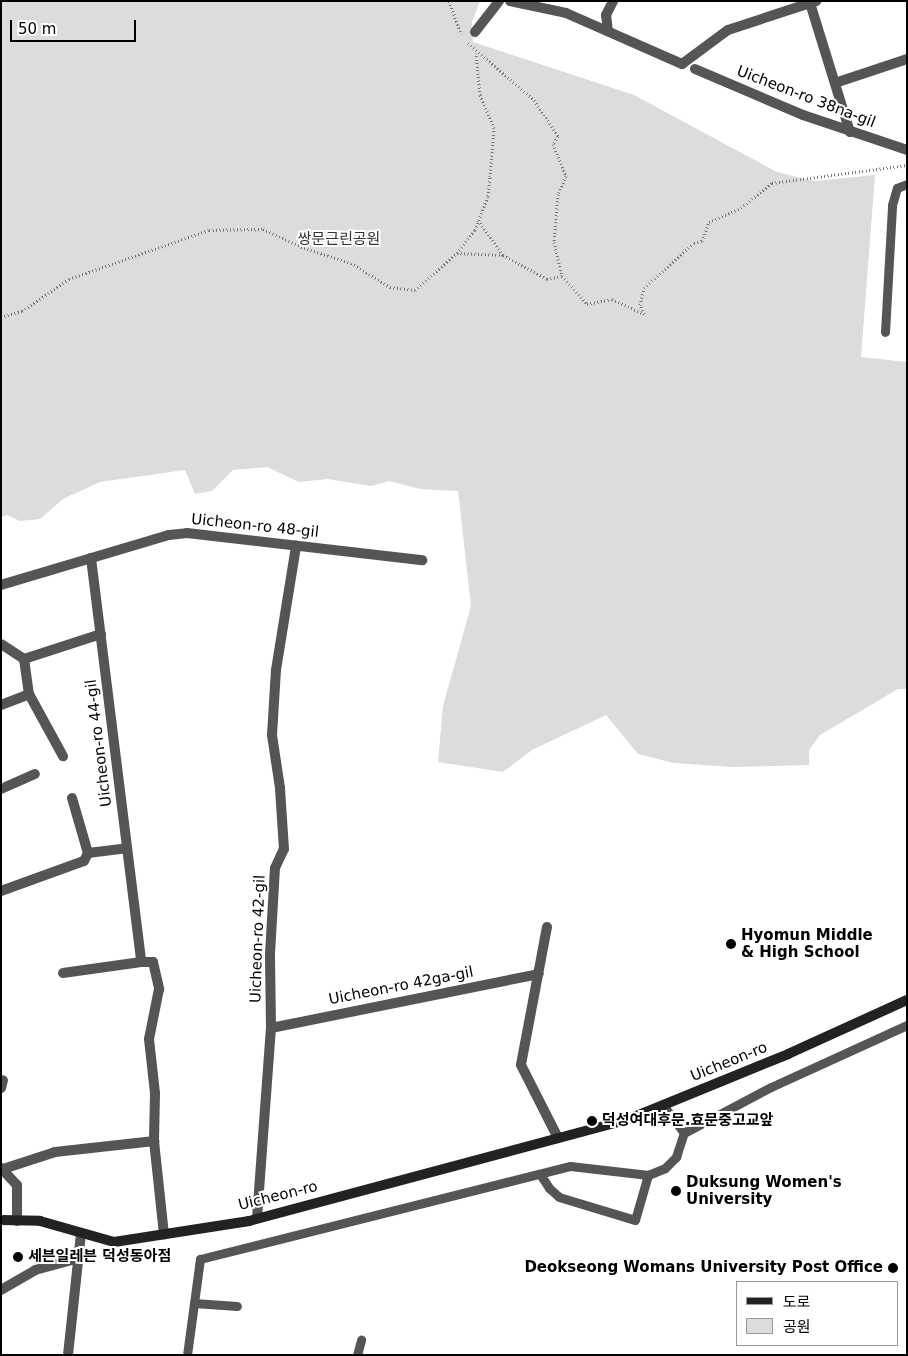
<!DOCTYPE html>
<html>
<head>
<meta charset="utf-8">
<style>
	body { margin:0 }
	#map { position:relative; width:908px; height:1356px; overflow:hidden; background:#fff; font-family:"DejaVu Sans","Noto Sans KR",sans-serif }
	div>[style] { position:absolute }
	.green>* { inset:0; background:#dcdcdc }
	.path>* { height:3px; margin-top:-1.5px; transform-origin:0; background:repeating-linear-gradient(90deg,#777 0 1px,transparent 0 3.5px) }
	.lane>* { height:9px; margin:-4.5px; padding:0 4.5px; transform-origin:4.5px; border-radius:4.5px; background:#555 }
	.street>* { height:10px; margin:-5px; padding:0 5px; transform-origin:5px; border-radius:5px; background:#555 }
	.secondary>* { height:10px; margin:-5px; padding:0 5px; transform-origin:5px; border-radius:5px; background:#222 }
	.dots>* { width:14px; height:14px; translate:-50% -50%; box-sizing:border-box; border:2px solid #fff; border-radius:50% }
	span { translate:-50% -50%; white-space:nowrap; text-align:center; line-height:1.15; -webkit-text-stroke:4px #fff; paint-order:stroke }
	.street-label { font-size:15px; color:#000 }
	.park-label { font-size:15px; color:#333 }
	.poi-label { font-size:15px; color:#000; font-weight:700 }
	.left { translate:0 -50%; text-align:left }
	.right { translate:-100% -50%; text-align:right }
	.frame { position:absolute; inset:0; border:2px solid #000; pointer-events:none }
	.legend { position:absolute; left:736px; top:1281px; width:162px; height:65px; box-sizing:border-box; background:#fff; border:1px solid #999; margin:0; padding:6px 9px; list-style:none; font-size:15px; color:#000 }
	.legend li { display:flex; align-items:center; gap:10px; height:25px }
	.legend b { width:25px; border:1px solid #999 }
	.scale { position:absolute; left:10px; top:20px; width:126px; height:22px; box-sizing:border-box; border:2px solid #000; border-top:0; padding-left:6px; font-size:15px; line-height:18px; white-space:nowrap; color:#000; -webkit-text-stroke:4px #fff; paint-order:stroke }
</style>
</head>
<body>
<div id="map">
	<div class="green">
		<i style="clip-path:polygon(1px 1px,480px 1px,472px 22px,473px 42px,634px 95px,777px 172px,814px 181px,875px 175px,861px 357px,907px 362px,907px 689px,898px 689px,820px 735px,809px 750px,809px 765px,733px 767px,674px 763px,638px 754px,606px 715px,532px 750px,503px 772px,438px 762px,443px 706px,471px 606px,458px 491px,420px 489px,389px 481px,371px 486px,327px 479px,299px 482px,267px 467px,233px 470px,212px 491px,195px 494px,185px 470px,100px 482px,63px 499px,40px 519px,20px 521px,7px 515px,1px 517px)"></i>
	</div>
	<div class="path">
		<i style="left:449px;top:1px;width:35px;rotate:70deg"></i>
		<i style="left:468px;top:43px;width:87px;rotate:40.8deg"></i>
		<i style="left:534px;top:100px;width:43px;rotate:56.3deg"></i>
		<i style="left:558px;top:136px;width:9px;rotate:122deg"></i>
		<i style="left:553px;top:144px;width:35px;rotate:68deg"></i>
		<i style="left:566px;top:176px;width:20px;rotate:114deg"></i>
		<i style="left:558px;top:194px;width:48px;rotate:94.8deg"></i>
		<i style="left:554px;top:242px;width:35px;rotate:77deg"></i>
		<i style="left:562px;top:276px;width:38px;rotate:48deg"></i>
		<i style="left:587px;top:304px;width:25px;rotate:-11deg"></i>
		<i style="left:612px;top:299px;width:35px;rotate:25deg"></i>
		<i style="left:644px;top:314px;width:10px;rotate:-114deg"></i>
		<i style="left:640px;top:305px;width:17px;rotate:-77deg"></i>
		<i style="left:644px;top:288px;width:67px;rotate:-42deg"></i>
		<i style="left:694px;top:243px;width:8px;rotate:-14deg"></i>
		<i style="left:702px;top:241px;width:20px;rotate:-70deg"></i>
		<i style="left:709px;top:222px;width:35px;rotate:-24deg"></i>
		<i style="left:741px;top:208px;width:40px;rotate:-39deg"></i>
		<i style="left:772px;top:183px;width:136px;rotate:-7.6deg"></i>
		<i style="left:478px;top:220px;width:43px;rotate:54.5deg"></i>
		<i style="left:457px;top:253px;width:29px;rotate:-52deg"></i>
		<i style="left:475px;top:230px;width:36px;rotate:-69deg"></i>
		<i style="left:488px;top:196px;width:19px;rotate:-84deg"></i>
		<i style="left:490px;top:177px;width:49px;rotate:-85.3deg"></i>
		<i style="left:494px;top:128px;width:36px;rotate:-113deg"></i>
		<i style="left:480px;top:95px;width:42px;rotate:-95.4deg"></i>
		<i style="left:1px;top:317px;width:22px;rotate:-16deg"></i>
		<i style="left:22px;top:311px;width:57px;rotate:-34.2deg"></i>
		<i style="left:69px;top:279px;width:148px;rotate:-19.3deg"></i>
		<i style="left:209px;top:230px;width:54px;rotate:-1.1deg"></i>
		<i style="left:263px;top:229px;width:45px;rotate:24.9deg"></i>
		<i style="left:304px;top:248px;width:49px;rotate:17.7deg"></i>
		<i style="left:351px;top:263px;width:46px;rotate:31.6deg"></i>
		<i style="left:390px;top:287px;width:25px;rotate:7deg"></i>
		<i style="left:415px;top:290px;width:56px;rotate:-41.4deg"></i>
		<i style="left:457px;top:253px;width:46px;rotate:2.5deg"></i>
		<i style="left:503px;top:255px;width:50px;rotate:28.6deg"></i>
		<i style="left:547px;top:279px;width:15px;rotate:-11deg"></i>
	</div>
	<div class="lane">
		<i style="left:885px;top:332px;width:127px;rotate:-86.8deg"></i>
		<i style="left:892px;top:205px;width:18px;rotate:-74deg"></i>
		<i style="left:897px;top:188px;width:11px;rotate:-22deg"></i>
		<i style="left:663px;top:1105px;width:35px;rotate:53deg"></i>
		<i style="left:684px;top:1133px;width:98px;rotate:-27.9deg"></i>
		<i style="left:771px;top:1087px;width:149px;rotate:-24.5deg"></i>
		<i style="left:540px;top:1174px;width:17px;rotate:57deg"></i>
		<i style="left:549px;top:1188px;width:13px;rotate:42deg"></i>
		<i style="left:559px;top:1197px;width:79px;rotate:16.8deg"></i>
		<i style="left:635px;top:1220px;width:47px;rotate:-73.9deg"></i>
		<i style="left:194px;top:1303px;width:43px;rotate:4deg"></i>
		<i style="left:187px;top:1355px;width:97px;rotate:-82.3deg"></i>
		<i style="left:200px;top:1259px;width:382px;rotate:-14.1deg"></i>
		<i style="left:570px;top:1166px;width:79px;rotate:6.6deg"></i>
		<i style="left:648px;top:1175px;width:18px;rotate:-22deg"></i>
		<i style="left:665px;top:1168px;width:16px;rotate:-45deg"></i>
		<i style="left:676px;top:1157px;width:25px;rotate:-72deg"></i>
		<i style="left:357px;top:1355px;width:16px;rotate:-75deg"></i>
	</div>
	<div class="street">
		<i style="left:510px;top:1px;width:57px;rotate:12.1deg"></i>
		<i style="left:566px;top:13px;width:127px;rotate:23.7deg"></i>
		<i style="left:682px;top:64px;width:57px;rotate:-36.5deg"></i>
		<i style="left:728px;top:30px;width:93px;rotate:-18.2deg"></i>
		<i style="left:810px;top:3px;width:135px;rotate:72.8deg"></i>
		<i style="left:608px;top:31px;width:16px;rotate:-97deg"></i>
		<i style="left:606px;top:15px;width:16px;rotate:-63deg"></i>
		<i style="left:475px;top:32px;width:39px;rotate:-52deg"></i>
		<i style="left:695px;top:69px;width:117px;rotate:23.1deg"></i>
		<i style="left:803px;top:115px;width:110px;rotate:18.6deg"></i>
		<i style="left:835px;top:83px;width:76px;rotate:-18.4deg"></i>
		<i style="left:91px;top:558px;width:407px;rotate:82.9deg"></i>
		<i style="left:141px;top:962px;width:12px"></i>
		<i style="left:153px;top:962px;width:28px;rotate:77deg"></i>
		<i style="left:159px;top:989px;width:51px;rotate:101.3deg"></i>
		<i style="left:149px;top:1039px;width:54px;rotate:83.7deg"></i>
		<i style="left:155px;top:1093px;width:48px;rotate:91.2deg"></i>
		<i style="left:154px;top:1141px;width:94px;rotate:83.9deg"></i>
		<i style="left:1px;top:585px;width:175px;rotate:-16.6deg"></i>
		<i style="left:169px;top:535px;width:18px;rotate:-6deg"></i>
		<i style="left:187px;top:533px;width:237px;rotate:6.6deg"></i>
		<i style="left:1px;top:644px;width:27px;rotate:33deg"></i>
		<i style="left:24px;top:659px;width:35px;rotate:82deg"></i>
		<i style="left:29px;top:694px;width:71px;rotate:61.3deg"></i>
		<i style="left:24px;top:659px;width:81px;rotate:-18deg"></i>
		<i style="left:1px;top:705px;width:30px;rotate:-21deg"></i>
		<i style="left:1px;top:789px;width:37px;rotate:-24deg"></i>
		<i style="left:72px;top:798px;width:57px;rotate:73.8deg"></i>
		<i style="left:1px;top:891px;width:88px;rotate:-19.9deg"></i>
		<i style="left:84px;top:861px;width:9px;rotate:-63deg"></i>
		<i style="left:88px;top:853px;width:38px;rotate:-7deg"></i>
		<i style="left:547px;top:927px;width:140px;rotate:100.7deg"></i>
		<i style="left:521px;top:1065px;width:82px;rotate:63.1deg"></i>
		<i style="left:63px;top:973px;width:79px;rotate:-8deg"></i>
		<i style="left:271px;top:1028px;width:273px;rotate:-11.4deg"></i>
		<i style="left:1px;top:1088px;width:8px;rotate:-76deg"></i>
		<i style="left:1px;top:1168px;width:23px;rotate:47deg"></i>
		<i style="left:17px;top:1185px;width:36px;rotate:90deg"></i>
		<i style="left:3px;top:1169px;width:55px;rotate:-18.1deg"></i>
		<i style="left:55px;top:1152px;width:100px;rotate:-6.3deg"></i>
		<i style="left:257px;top:1218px;width:191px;rotate:-85.8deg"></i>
		<i style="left:271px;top:1028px;width:74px;rotate:-90.8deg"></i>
		<i style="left:270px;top:954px;width:86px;rotate:-86.7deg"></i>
		<i style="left:275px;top:868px;width:21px;rotate:-65deg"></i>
		<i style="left:284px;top:849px;width:61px;rotate:-93.8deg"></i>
		<i style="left:280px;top:788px;width:54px;rotate:-98.6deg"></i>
		<i style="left:272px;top:735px;width:65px;rotate:-86.5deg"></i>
		<i style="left:276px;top:670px;width:126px;rotate:-80.8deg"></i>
		<i style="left:1px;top:1290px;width:39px;rotate:-30deg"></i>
		<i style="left:35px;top:1270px;width:46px;rotate:-15.3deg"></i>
		<i style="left:68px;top:1355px;width:122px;rotate:-83.9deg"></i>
	</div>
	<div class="secondary">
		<i style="left:1px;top:1220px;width:39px;rotate:1deg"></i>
		<i style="left:40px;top:1221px;width:77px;rotate:15.8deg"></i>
		<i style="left:114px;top:1242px;width:137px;rotate:-8.8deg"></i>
		<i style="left:249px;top:1221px;width:393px;rotate:-15deg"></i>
		<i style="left:629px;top:1119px;width:172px;rotate:-22.2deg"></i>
		<i style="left:788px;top:1054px;width:131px;rotate:-24.4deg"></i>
	</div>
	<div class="dots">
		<i style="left:731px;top:944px;background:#000"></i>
		<i style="left:592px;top:1121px;background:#000"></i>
		<i style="left:676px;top:1191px;background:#000"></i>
		<i style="left:18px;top:1257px;background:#000"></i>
		<i style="left:893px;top:1268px;background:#000"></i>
	</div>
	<div class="street-label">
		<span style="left:806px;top:97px;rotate:21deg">Uicheon-ro 38na-gil</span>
		<span style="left:255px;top:526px;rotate:6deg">Uicheon-ro 48-gil</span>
		<span style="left:99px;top:743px;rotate:-97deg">Uicheon-ro 44-gil</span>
		<span style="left:258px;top:939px;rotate:-88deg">Uicheon-ro 42-gil</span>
		<span style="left:401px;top:986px;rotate:-11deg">Uicheon-ro 42ga-gil</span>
		<span style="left:729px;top:1062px;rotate:-22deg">Uicheon-ro</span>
		<span style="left:278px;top:1196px;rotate:-14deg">Uicheon-ro</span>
	</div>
	<div class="park-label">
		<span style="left:339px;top:240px">쌍문근린공원</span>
	</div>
	<div class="poi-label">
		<span class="left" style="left:741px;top:944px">Hyomun Middle<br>&amp; High School</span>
		<span class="left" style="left:602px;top:1121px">덕성여대후문.효문중고교앞</span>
		<span class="left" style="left:686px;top:1191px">Duksung Women's<br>University</span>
		<span class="left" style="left:28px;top:1257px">세븐일레븐 덕성동아점</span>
		<span class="right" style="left:883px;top:1268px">Deokseong Womans University Post Office</span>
	</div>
	<div class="frame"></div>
	<ul class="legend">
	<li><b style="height:6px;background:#222"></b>도로</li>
	<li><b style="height:14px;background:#dcdcdc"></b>공원</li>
	</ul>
	<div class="scale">50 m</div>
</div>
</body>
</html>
